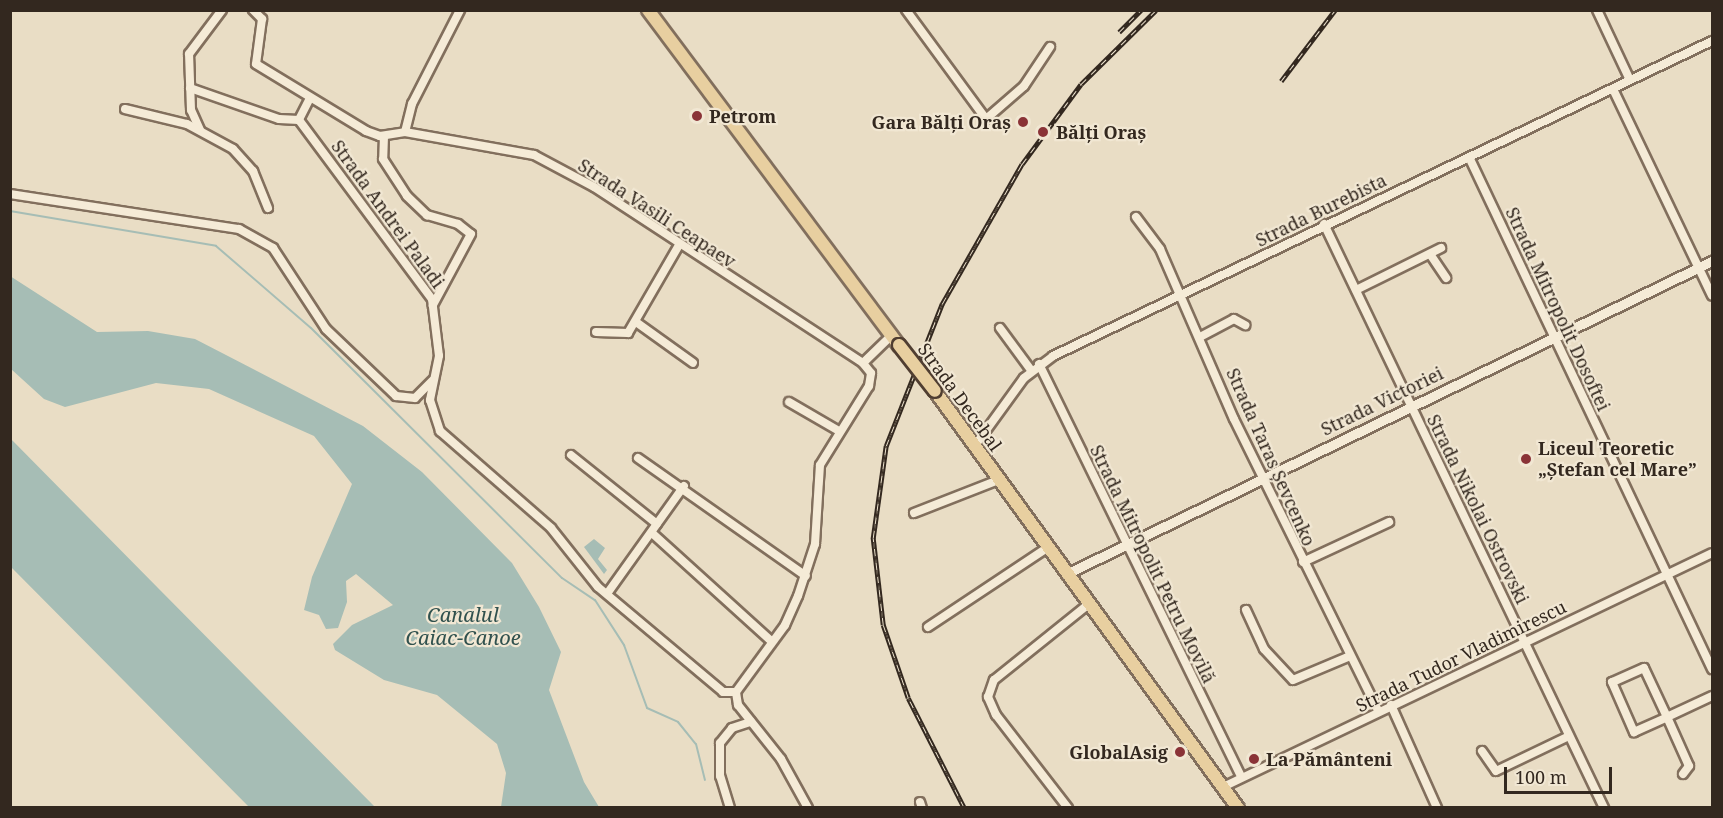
<!DOCTYPE html>
<html>
<head>
<meta charset="utf-8">
<style>
	body { margin:0 }
	#map { position:relative; width:1723px; height:818px; overflow:hidden; background:#e9ddc5; font-family:"Noto Serif",serif }
	div>[style] { position:absolute }
	.water>* { inset:0; background:#a6bdb5 }
	.stream>* { height:2px; margin:-1px; padding:0 1px; transform-origin:1px; border-radius:1px; background:#a6bdb5 }
	.roads { filter:drop-shadow(2px 0 #826f5d) drop-shadow(-2px 0 #826f5d) drop-shadow(0 2px #826f5d) drop-shadow(0 -2px #826f5d) }
	.minor>* { height:8px; margin:-4px; padding:0 4px; transform-origin:4px; border-radius:4px; background:#f5ebd7 }
	.tertiary>* { height:9px; margin:-4.5px; padding:0 4.5px; transform-origin:4.5px; border-radius:4.5px; background:#f5ebd7 }
	.primary>* { height:12px; margin:-6px; padding:0 6px; transform-origin:6px; border-radius:6px; background:#e8cfa0 }
	.rail>* { height:4.5px; margin-top:-2.25px; transform-origin:0; background:repeating-linear-gradient(90deg,#f1e7d3 0 7px,#33281f 0 14px); box-sizing:border-box; border-block:2px solid #33281f }
	.bridges { filter:drop-shadow(2px 0 #503e31) drop-shadow(-2px 0 #503e31) drop-shadow(0 2px #503e31) drop-shadow(0 -2px #503e31) }
	.primary-bridge>* { height:12px; margin:-6px; padding:0 6px; transform-origin:6px; border-radius:6px; background:#e8cfa0 }
	.dots>* { width:16px; height:16px; translate:-50% -50%; box-sizing:border-box; border:3px solid #f1e7d3; border-radius:50% }
	span { translate:-50% -50%; white-space:nowrap; text-align:center; line-height:1.15; -webkit-text-stroke:4.5px #f1e7d3; paint-order:stroke }
	.poi-label { font-size:18px; color:#33281f; font-weight:700 }
	.left { translate:0 -50%; text-align:left }
	.right { translate:-100% -50%; text-align:right }
	.street-label { font-size:18px; color:#33281f }
	.water-label { font-size:20px; color:#30514e; font-style:italic }
	.frame { position:absolute; inset:0; border:12px solid #33281f; pointer-events:none }
	.scale { position:absolute; left:1504px; top:767px; width:108px; height:27px; box-sizing:border-box; border:3px solid #33281f; border-top:0; padding-left:8px; font-size:18px; line-height:21px; white-space:nowrap; color:#33281f; -webkit-text-stroke:4px #f1e7d3; paint-order:stroke }
</style>
</head>
<body>
<div id="map">
	<div class="water">
		<i style="clip-path:polygon(10px 276px,97px 332px,148px 331px,195px 339px,363px 426px,422px 472px,512px 563px,539px 607px,561px 652px,549px 690px,584px 782px,599px 807px,501px 807px,506px 773px,497px 744px,437px 695px,384px 680px,335px 650px,333px 644px,352px 625px,393px 605px,356px 574px,346px 581px,347px 602px,338px 628px,326px 629px,319px 615px,304px 610px,312px 577px,352px 484px,314px 436px,209px 389px,156px 383px,65px 407px,44px 399px,11px 369px)"></i>
		<i style="clip-path:polygon(10px 438px,159px 589px,375px 807px,249px 807px,11px 567px)"></i>
		<i style="clip-path:polygon(594px 539px,605px 548px,598px 559px,607px 570px,604px 574px,584px 547px)"></i>
	</div>
	<div class="stream">
		<i style="left:10px;top:211px;width:209px;rotate:9.6deg"></i>
		<i style="left:216px;top:246px;width:125px;rotate:40.8deg"></i>
		<i style="left:311px;top:328px;width:354px;rotate:44.9deg"></i>
		<i style="left:562px;top:578px;width:40px;rotate:34deg"></i>
		<i style="left:595px;top:600px;width:54px;rotate:57.2deg"></i>
		<i style="left:624px;top:645px;width:67px;rotate:69.9deg"></i>
		<i style="left:647px;top:708px;width:34px;rotate:24deg"></i>
		<i style="left:678px;top:722px;width:28px;rotate:51deg"></i>
		<i style="left:696px;top:744px;width:37px;rotate:76deg"></i>
	</div>
	<div class="roads">
		<div class="minor">
			<i style="left:253px;top:10px;width:13px;rotate:45deg"></i>
			<i style="left:262px;top:19px;width:45px;rotate:97.6deg"></i>
			<i style="left:256px;top:64px;width:129px;rotate:31.3deg"></i>
			<i style="left:366px;top:131px;width:15px;rotate:20deg"></i>
			<i style="left:380px;top:136px;width:25px;rotate:-9deg"></i>
			<i style="left:405px;top:132px;width:131px;rotate:10.1deg"></i>
			<i style="left:534px;top:155px;width:68px;rotate:28.1deg"></i>
			<i style="left:594px;top:187px;width:321px;rotate:33.2deg"></i>
			<i style="left:863px;top:363px;width:40px;rotate:-44deg"></i>
			<i style="left:906px;top:10px;width:135px;rotate:53.7deg"></i>
			<i style="left:986px;top:119px;width:50px;rotate:-41deg"></i>
			<i style="left:1024px;top:86px;width:47px;rotate:-56.3deg"></i>
			<i style="left:1597px;top:10px;width:77px;rotate:64.8deg"></i>
			<i style="left:190px;top:88px;width:94px;rotate:19.2deg"></i>
			<i style="left:279px;top:119px;width:20px;rotate:3deg"></i>
			<i style="left:1613px;top:89px;width:229px;rotate:64.4deg"></i>
			<i style="left:310px;top:98px;width:25px;rotate:117deg"></i>
			<i style="left:299px;top:120px;width:223px;rotate:53.4deg"></i>
			<i style="left:432px;top:299px;width:57px;rotate:83deg"></i>
			<i style="left:439px;top:356px;width:45px;rotate:101.6deg"></i>
			<i style="left:430px;top:400px;width:33px;rotate:72deg"></i>
			<i style="left:440px;top:431px;width:147px;rotate:41.1deg"></i>
			<i style="left:551px;top:528px;width:75px;rotate:51.5deg"></i>
			<i style="left:598px;top:587px;width:163px;rotate:40deg"></i>
			<i style="left:723px;top:692px;width:13px"></i>
			<i style="left:125px;top:109px;width:64px;rotate:13.6deg"></i>
			<i style="left:187px;top:124px;width:52px;rotate:28.5deg"></i>
			<i style="left:233px;top:149px;width:30px;rotate:48deg"></i>
			<i style="left:253px;top:171px;width:40px;rotate:68deg"></i>
			<i style="left:200px;top:130px;width:22px;rotate:-114deg"></i>
			<i style="left:191px;top:110px;width:56px;rotate:-92deg"></i>
			<i style="left:189px;top:54px;width:55px;rotate:-53.1deg"></i>
			<i style="left:405px;top:132px;width:29px;rotate:-76deg"></i>
			<i style="left:412px;top:104px;width:106px;rotate:-62.9deg"></i>
			<i style="left:384px;top:136px;width:23px;rotate:92deg"></i>
			<i style="left:383px;top:159px;width:44px;rotate:57deg"></i>
			<i style="left:407px;top:196px;width:28px;rotate:44deg"></i>
			<i style="left:427px;top:215px;width:32px;rotate:16deg"></i>
			<i style="left:458px;top:224px;width:16px;rotate:38deg"></i>
			<i style="left:471px;top:234px;width:81px;rotate:118.2deg"></i>
			<i style="left:1469px;top:157px;width:567px;rotate:64.61deg"></i>
			<i style="left:10px;top:194px;width:232px;rotate:8.7deg"></i>
			<i style="left:239px;top:229px;width:39px;rotate:29deg"></i>
			<i style="left:273px;top:248px;width:97px;rotate:56.8deg"></i>
			<i style="left:326px;top:329px;width:97px;rotate:43.7deg"></i>
			<i style="left:396px;top:396px;width:19px;rotate:6deg"></i>
			<i style="left:415px;top:398px;width:24px;rotate:-45deg"></i>
			<i style="left:1136px;top:217px;width:40px;rotate:53deg"></i>
			<i style="left:1160px;top:249px;width:185px;rotate:66.5deg"></i>
			<i style="left:1234px;top:419px;width:326px;rotate:63.7deg"></i>
			<i style="left:1324px;top:224px;width:648px;rotate:64.38deg"></i>
			<i style="left:1430px;top:254px;width:29px;rotate:56deg"></i>
			<i style="left:1356px;top:290px;width:95px;rotate:-26.3deg"></i>
			<i style="left:636px;top:322px;width:70px;rotate:35.7deg"></i>
			<i style="left:1000px;top:328px;width:52px;rotate:53.6deg"></i>
			<i style="left:596px;top:332px;width:32px;rotate:2deg"></i>
			<i style="left:628px;top:333px;width:102px;rotate:-59.9deg"></i>
			<i style="left:1200px;top:337px;width:38px;rotate:-28deg"></i>
			<i style="left:1234px;top:319px;width:13px;rotate:29deg"></i>
			<i style="left:1039px;top:364px;width:460px;rotate:63.9deg"></i>
			<i style="left:789px;top:402px;width:58px;rotate:30.1deg"></i>
			<i style="left:974px;top:447px;width:85px;rotate:-54.1deg"></i>
			<i style="left:1024px;top:378px;width:36px;rotate:-37deg"></i>
			<i style="left:1053px;top:356px;width:730px;rotate:-25.55deg"></i>
			<i style="left:571px;top:455px;width:110px;rotate:38.7deg"></i>
			<i style="left:638px;top:458px;width:205px;rotate:35.1deg"></i>
			<i style="left:914px;top:513px;width:90px;rotate:-21.4deg"></i>
			<i style="left:652px;top:533px;width:162px;rotate:42.2deg"></i>
			<i style="left:1303px;top:562px;width:95px;rotate:-24.9deg"></i>
			<i style="left:609px;top:591px;width:129px;rotate:-54.5deg"></i>
			<i style="left:1246px;top:610px;width:43px;rotate:65.2deg"></i>
			<i style="left:1264px;top:649px;width:42px;rotate:46.9deg"></i>
			<i style="left:1293px;top:680px;width:62px;rotate:-22.8deg"></i>
			<i style="left:928px;top:627px;width:143px;rotate:-33.6deg"></i>
			<i style="left:1391px;top:705px;width:113px;rotate:65.9deg"></i>
			<i style="left:1482px;top:751px;width:24px;rotate:55deg"></i>
			<i style="left:1496px;top:771px;width:81px;rotate:-25.6deg"></i>
			<i style="left:1683px;top:774px;width:10px;rotate:-53deg"></i>
			<i style="left:1689px;top:766px;width:54px;rotate:-114.2deg"></i>
			<i style="left:1667px;top:717px;width:54px;rotate:-115.1deg"></i>
			<i style="left:1644px;top:668px;width:35px;rotate:156deg"></i>
			<i style="left:1612px;top:682px;width:55px;rotate:66.3deg"></i>
			<i style="left:1634px;top:732px;width:36px;rotate:-24deg"></i>
			<i style="left:1667px;top:717px;width:50px;rotate:-25deg"></i>
			<i style="left:1223px;top:787px;width:542px;rotate:-25.57deg"></i>
			<i style="left:920px;top:802px;width:6px;rotate:72deg"></i>
			<i style="left:730px;top:808px;width:34px;rotate:-107deg"></i>
			<i style="left:720px;top:776px;width:33px;rotate:-90deg"></i>
			<i style="left:720px;top:743px;width:19px;rotate:-51deg"></i>
			<i style="left:732px;top:728px;width:20px;rotate:-18deg"></i>
			<i style="left:808px;top:808px;width:56px;rotate:-118.9deg"></i>
			<i style="left:781px;top:759px;width:69px;rotate:-128.5deg"></i>
			<i style="left:738px;top:705px;width:13px;rotate:-99deg"></i>
			<i style="left:736px;top:692px;width:83px;rotate:-53.8deg"></i>
			<i style="left:785px;top:625px;width:32px;rotate:-66deg"></i>
			<i style="left:798px;top:596px;width:55px;rotate:-71.9deg"></i>
			<i style="left:815px;top:544px;width:79px;rotate:-86.4deg"></i>
			<i style="left:820px;top:465px;width:93px;rotate:-58.2deg"></i>
			<i style="left:869px;top:386px;width:13px;rotate:-81deg"></i>
			<i style="left:871px;top:373px;width:13px;rotate:-129deg"></i>
			<i style="left:1068px;top:808px;width:118px;rotate:-127.7deg"></i>
			<i style="left:996px;top:715px;width:20px;rotate:-114deg"></i>
			<i style="left:988px;top:697px;width:18px;rotate:-71deg"></i>
			<i style="left:994px;top:680px;width:122px;rotate:-38.7deg"></i>
		</div>
		<div class="tertiary">
			<i style="left:1066px;top:574px;width:718px;rotate:-25.85deg"></i>
		</div>
		<div class="primary">
			<i style="left:648px;top:10px;width:419px;rotate:53.2deg"></i>
			<i style="left:935px;top:391px;width:515px;rotate:54deg"></i>
		</div>
	</div>
	<div class="rail">
		<i style="left:1119px;top:32px;width:31px;rotate:-45deg"></i>
		<i style="left:1281px;top:81px;width:89px;rotate:-52.7deg"></i>
		<i style="left:964px;top:808px;width:123px;rotate:-117deg"></i>
		<i style="left:908px;top:698px;width:77px;rotate:-108.9deg"></i>
		<i style="left:883px;top:625px;width:88px;rotate:-96.6deg"></i>
		<i style="left:873px;top:538px;width:93px;rotate:-82deg"></i>
		<i style="left:886px;top:446px;width:153px;rotate:-68.5deg"></i>
		<i style="left:942px;top:304px;width:161px;rotate:-60.3deg"></i>
		<i style="left:1022px;top:164px;width:99px;rotate:-53.6deg"></i>
		<i style="left:1081px;top:84px;width:105px;rotate:-44.6deg"></i>
	</div>
	<div class="bridges">
		<div class="primary-bridge">
			<i style="left:899px;top:345px;width:58px;rotate:52deg"></i>
		</div>
	</div>
	<div class="dots">
		<i style="left:697px;top:116px;background:#8a3337"></i>
		<i style="left:1023px;top:122px;background:#8a3337"></i>
		<i style="left:1043px;top:132px;background:#8a3337"></i>
		<i style="left:1526px;top:459px;background:#8a3337"></i>
		<i style="left:1180px;top:752px;background:#8a3337"></i>
		<i style="left:1254px;top:759px;background:#8a3337"></i>
	</div>
	<div class="poi-label">
		<span class="left" style="left:709px;top:116px">Petrom</span>
		<span class="right" style="left:1011px;top:122px">Gara Bălți Oraș</span>
		<span class="left" style="left:1056px;top:132px">Bălți Oraș</span>
		<span class="left" style="left:1538px;top:459px">Liceul Teoretic<br>„Ștefan cel Mare”</span>
		<span class="right" style="left:1168px;top:752px">GlobalAsig</span>
		<span class="left" style="left:1266px;top:759px">La Pământeni</span>
	</div>
	<div class="street-label">
		<span style="left:1321px;top:210px;rotate:-26deg">Strada Burebista</span>
		<span style="left:657px;top:213px;rotate:33deg">Strada Vasili Ceapaev</span>
		<span style="left:388px;top:214px;rotate:54deg">Strada Andrei Paladi</span>
		<span style="left:1558px;top:309px;rotate:65deg">Strada Mitropolit Dosoftei</span>
		<span style="left:960px;top:397px;rotate:54deg">Strada Decebal</span>
		<span style="left:1382px;top:401px;rotate:-26deg">Strada Victoriei</span>
		<span style="left:1271px;top:457px;rotate:66deg">Strada Taras Șevcenko</span>
		<span style="left:1478px;top:509px;rotate:64deg">Strada Nikolai Ostrovski</span>
		<span style="left:1153px;top:564px;rotate:64deg">Strada Mitropolit Petru Movilă</span>
		<span style="left:1461px;top:656px;rotate:-26deg">Strada Tudor Vladimirescu</span>
	</div>
	<div class="water-label">
		<span style="left:463px;top:626px">Canalul<br>Caiac-Canoe</span>
	</div>
	<div class="frame"></div>
	<div class="scale">100 m</div>
</div>
</body>
</html>
